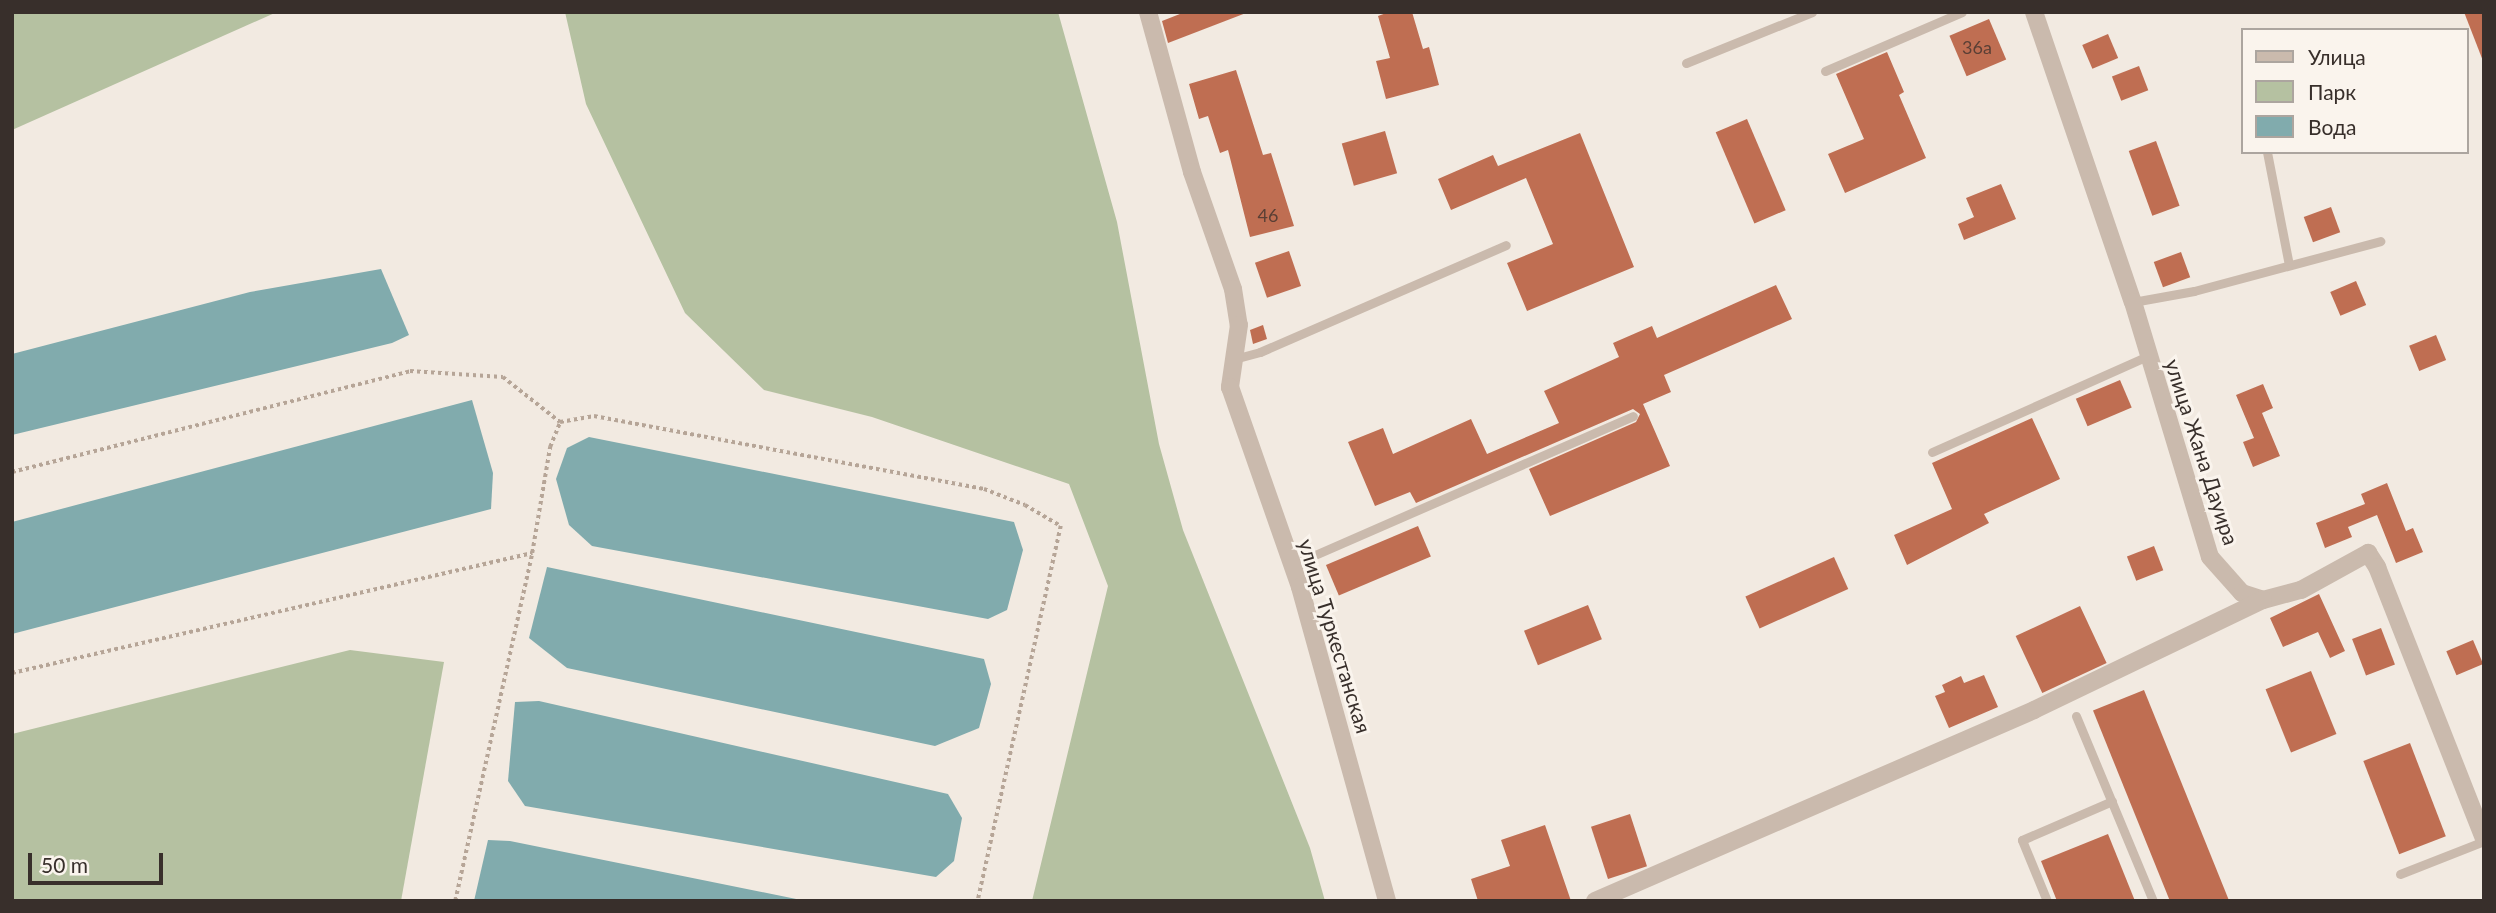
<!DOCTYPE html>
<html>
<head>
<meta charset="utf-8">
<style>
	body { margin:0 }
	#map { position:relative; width:2496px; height:913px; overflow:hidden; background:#f2eae1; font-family:Lato,sans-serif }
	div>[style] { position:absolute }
	.green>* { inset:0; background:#b5c1a1 }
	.water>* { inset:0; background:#81abad }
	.building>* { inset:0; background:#bf6e52; transform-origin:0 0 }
	.path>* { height:3.5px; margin-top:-1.75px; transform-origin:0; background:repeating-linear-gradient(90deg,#b6a597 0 3.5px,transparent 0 7px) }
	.service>* { height:9px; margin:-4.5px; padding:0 4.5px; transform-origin:4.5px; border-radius:4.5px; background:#cabaad }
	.minor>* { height:18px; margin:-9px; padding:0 9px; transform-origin:9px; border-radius:9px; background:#cabaad }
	span { translate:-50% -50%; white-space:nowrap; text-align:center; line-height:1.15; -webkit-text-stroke:6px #faf4ed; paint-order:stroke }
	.number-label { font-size:18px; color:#5a3f35 }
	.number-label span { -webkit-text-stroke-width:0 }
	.street-label { font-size:21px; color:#382f2b }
	.frame { position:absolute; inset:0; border:14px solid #382f2b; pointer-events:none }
	.legend { position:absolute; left:2241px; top:28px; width:228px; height:126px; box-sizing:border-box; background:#faf4ed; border:2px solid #aca59f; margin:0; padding:9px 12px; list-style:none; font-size:21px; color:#382f2b }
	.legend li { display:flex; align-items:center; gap:14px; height:35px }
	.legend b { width:35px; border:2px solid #aca59f }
	.scale { position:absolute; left:28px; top:853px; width:135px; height:32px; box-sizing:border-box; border:4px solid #382f2b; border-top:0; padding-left:9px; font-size:21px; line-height:24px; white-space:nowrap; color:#382f2b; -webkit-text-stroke:5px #faf4ed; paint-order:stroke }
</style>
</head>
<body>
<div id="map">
	<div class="green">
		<i style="clip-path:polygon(12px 12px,277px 12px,12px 130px)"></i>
		<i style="clip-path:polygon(565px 12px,1058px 12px,1117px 222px,1159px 444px,1183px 530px,1310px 848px,1325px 901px,1032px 901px,1108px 586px,1069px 484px,872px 417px,764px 390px,685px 313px,586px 104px)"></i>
		<i style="clip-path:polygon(350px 650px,444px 662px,401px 901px,12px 901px,12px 734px)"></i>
	</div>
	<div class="water">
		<i style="clip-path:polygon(381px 269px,409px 335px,392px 343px,12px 435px,12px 354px,250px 292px)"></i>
		<i style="clip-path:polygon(472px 400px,493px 473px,491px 509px,12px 634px,12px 522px)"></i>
		<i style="clip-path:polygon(589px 437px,1014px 522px,1023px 550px,1007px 610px,988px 619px,592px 546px,569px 525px,556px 479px,567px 448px)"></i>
		<i style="clip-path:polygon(547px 567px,984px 659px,991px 684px,979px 728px,935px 746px,567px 668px,529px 638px)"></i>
		<i style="clip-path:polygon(539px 701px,948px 794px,962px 818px,954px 861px,936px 877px,525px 806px,508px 781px,515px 702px)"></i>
		<i style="clip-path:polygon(488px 840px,510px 841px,806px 901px,474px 901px)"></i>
	</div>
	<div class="building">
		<i style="clip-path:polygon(1185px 12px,1245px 12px,1246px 13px,1168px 43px,1162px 21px)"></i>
		<i style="clip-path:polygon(1389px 12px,1412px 12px,1423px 49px,1429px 47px,1439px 85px,1386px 99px,1376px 61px,1390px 58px,1378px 16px)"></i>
		<i style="clip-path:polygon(2464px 12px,2484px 12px,2484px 61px,2483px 61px)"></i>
		<i style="left:1989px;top:19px;width:44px;height:43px;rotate:67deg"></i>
		<i style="left:2108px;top:34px;width:26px;height:28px;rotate:67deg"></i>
		<i style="clip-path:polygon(1887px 52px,1904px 92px,1899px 95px,1926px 158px,1845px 193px,1828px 154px,1864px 139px,1836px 74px)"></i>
		<i style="left:2139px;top:66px;width:26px;height:29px;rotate:69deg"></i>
		<i style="clip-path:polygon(1236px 70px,1263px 155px,1271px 153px,1294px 226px,1250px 237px,1228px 150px,1220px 153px,1208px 116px,1199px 119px,1189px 84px)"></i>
		<i style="left:1747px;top:119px;width:99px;height:34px;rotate:67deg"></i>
		<i style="left:1385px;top:131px;width:44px;height:45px;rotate:74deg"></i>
		<i style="clip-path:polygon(1580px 133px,1634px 267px,1527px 311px,1507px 263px,1553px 244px,1526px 178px,1451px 210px,1438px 179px,1493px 155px,1498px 166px)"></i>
		<i style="left:2156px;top:141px;width:69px;height:29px;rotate:70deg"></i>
		<i style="clip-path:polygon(2001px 184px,2016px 219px,1964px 240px,1958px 224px,1974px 217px,1966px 198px)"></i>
		<i style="left:2331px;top:207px;width:27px;height:29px;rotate:70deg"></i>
		<i style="left:1289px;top:251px;width:37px;height:36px;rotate:71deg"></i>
		<i style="left:2181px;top:252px;width:27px;height:29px;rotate:70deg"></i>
		<i style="left:2356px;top:281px;width:26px;height:28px;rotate:67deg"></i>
		<i style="clip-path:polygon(1776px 285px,1792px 319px,1664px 375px,1671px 392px,1643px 404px,1670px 466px,1550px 516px,1529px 469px,1636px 422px,1640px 414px,1633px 409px,1416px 503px,1410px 492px,1375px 506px,1348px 442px,1383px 428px,1393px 454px,1471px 419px,1487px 454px,1559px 423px,1544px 391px,1619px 357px,1613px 343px,1652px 326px,1657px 338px)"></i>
		<i style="clip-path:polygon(1263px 325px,1267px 339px,1253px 344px,1250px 330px)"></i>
		<i style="left:2436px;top:335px;width:27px;height:29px;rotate:68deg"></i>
		<i style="left:2120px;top:380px;width:30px;height:48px;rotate:67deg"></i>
		<i style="clip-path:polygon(2263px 384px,2273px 408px,2262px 413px,2280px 456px,2253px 467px,2243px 442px,2254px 438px,2236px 395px)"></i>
		<i style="clip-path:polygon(2032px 418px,2060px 479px,1984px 514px,1989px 523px,1907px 565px,1894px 535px,1952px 509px,1932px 463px)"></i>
		<i style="clip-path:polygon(2387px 483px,2406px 531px,2413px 528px,2423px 552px,2396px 563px,2377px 515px,2348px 527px,2352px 537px,2325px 548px,2316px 523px,2365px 504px,2361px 494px)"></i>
		<i style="left:1418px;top:526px;width:33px;height:100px;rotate:67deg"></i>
		<i style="left:2154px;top:546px;width:26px;height:29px;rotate:69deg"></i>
		<i style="left:1834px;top:557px;width:35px;height:97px;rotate:66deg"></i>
		<i style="clip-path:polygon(2319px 594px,2345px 651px,2330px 658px,2318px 632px,2283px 647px,2270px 618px)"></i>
		<i style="left:1588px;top:605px;width:37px;height:69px;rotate:68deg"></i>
		<i style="left:2080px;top:606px;width:63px;height:71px;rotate:65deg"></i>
		<i style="left:2381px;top:628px;width:39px;height:31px;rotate:69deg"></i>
		<i style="left:2473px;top:640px;width:26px;height:29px;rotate:67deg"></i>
		<i style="left:2311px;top:671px;width:68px;height:49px;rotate:68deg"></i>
		<i style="clip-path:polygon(1984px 675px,1998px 707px,1949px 728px,1935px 696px,1945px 692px,1942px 685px,1961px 676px,1964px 683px)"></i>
		<i style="left:2144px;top:690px;width:228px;height:55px;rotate:68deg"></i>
		<i style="left:2410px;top:743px;width:100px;height:50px;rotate:69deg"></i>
		<i style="left:1630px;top:814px;width:55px;height:41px;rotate:72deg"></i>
		<i style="clip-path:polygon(1545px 825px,1571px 901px,1478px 901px,1471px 879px,1510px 866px,1501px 840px)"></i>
		<i style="clip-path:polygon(2108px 834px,2135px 901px,2057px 901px,2041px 861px)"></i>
	</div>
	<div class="path">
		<i style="left:12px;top:472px;width:411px;rotate:-14.2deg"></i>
		<i style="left:410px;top:371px;width:93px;rotate:3.7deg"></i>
		<i style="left:503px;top:377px;width:73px;rotate:38.3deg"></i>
		<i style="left:12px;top:673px;width:534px;rotate:-12.99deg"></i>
		<i style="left:455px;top:901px;width:356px;rotate:-77.5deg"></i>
		<i style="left:532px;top:553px;width:108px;rotate:-80.4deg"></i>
		<i style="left:550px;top:447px;width:27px;rotate:-68deg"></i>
		<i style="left:560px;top:422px;width:35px;rotate:-10deg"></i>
		<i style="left:594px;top:416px;width:397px;rotate:10.6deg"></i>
		<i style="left:984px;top:489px;width:44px;rotate:21.3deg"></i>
		<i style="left:1025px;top:505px;width:42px;rotate:30.3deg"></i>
		<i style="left:1061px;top:526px;width:384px;rotate:102.5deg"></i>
	</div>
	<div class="service">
		<i style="left:1686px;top:63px;width:136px;rotate:-22deg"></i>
		<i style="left:1825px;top:71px;width:149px;rotate:-23.3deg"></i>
		<i style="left:2267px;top:152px;width:115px;rotate:79deg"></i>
		<i style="left:2133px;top:302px;width:62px;rotate:-10.2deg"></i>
		<i style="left:2194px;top:291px;width:193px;rotate:-15deg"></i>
		<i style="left:1234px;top:359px;width:27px;rotate:-15deg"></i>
		<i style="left:1260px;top:352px;width:268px;rotate:-23.5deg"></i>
		<i style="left:1932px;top:452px;width:236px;rotate:-24deg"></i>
		<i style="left:1292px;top:565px;width:372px;rotate:-23.6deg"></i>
		<i style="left:2076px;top:716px;width:200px;rotate:67.4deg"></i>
		<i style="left:2400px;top:874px;width:90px;rotate:-21.4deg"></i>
		<i style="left:2047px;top:901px;width:66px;rotate:-112.3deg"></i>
		<i style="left:2022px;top:840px;width:98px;rotate:-23.4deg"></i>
	</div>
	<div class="minor">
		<i style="left:1148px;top:12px;width:166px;rotate:74.6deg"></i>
		<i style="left:1192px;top:172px;width:124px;rotate:70.7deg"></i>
		<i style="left:1233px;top:289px;width:36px;rotate:81deg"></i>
		<i style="left:1239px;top:325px;width:63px;rotate:98.3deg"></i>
		<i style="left:1230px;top:387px;width:212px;rotate:70.7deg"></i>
		<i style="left:1300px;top:587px;width:326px;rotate:74.5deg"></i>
		<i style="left:2034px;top:12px;width:306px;rotate:71.2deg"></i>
		<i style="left:2133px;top:302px;width:266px;rotate:73.2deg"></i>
		<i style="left:2210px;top:557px;width:48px;rotate:48.4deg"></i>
		<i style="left:2242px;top:593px;width:22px;rotate:18deg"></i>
		<i style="left:2263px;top:600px;width:39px;rotate:-15deg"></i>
		<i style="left:2301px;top:590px;width:77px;rotate:-28.9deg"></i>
		<i style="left:2368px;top:553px;width:17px;rotate:57deg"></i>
		<i style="left:2377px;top:567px;width:291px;rotate:68.5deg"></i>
		<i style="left:1595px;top:901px;width:479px;rotate:-23.5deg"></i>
		<i style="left:2034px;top:710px;width:254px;rotate:-25.7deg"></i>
	</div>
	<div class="number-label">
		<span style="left:1977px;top:47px">36а</span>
		<span style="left:1268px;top:215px">46</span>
	</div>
	<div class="street-label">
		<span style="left:2202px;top:452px;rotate:72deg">улица Жана Дауира</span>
		<span style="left:1335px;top:636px;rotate:73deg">улица Туркестанская</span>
	</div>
	<div class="frame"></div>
	<ul class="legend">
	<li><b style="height:9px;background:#cabaad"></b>Улица</li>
	<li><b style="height:19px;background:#b5c1a1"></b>Парк</li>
	<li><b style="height:19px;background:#81abad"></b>Вода</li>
	</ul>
	<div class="scale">50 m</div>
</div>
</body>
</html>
